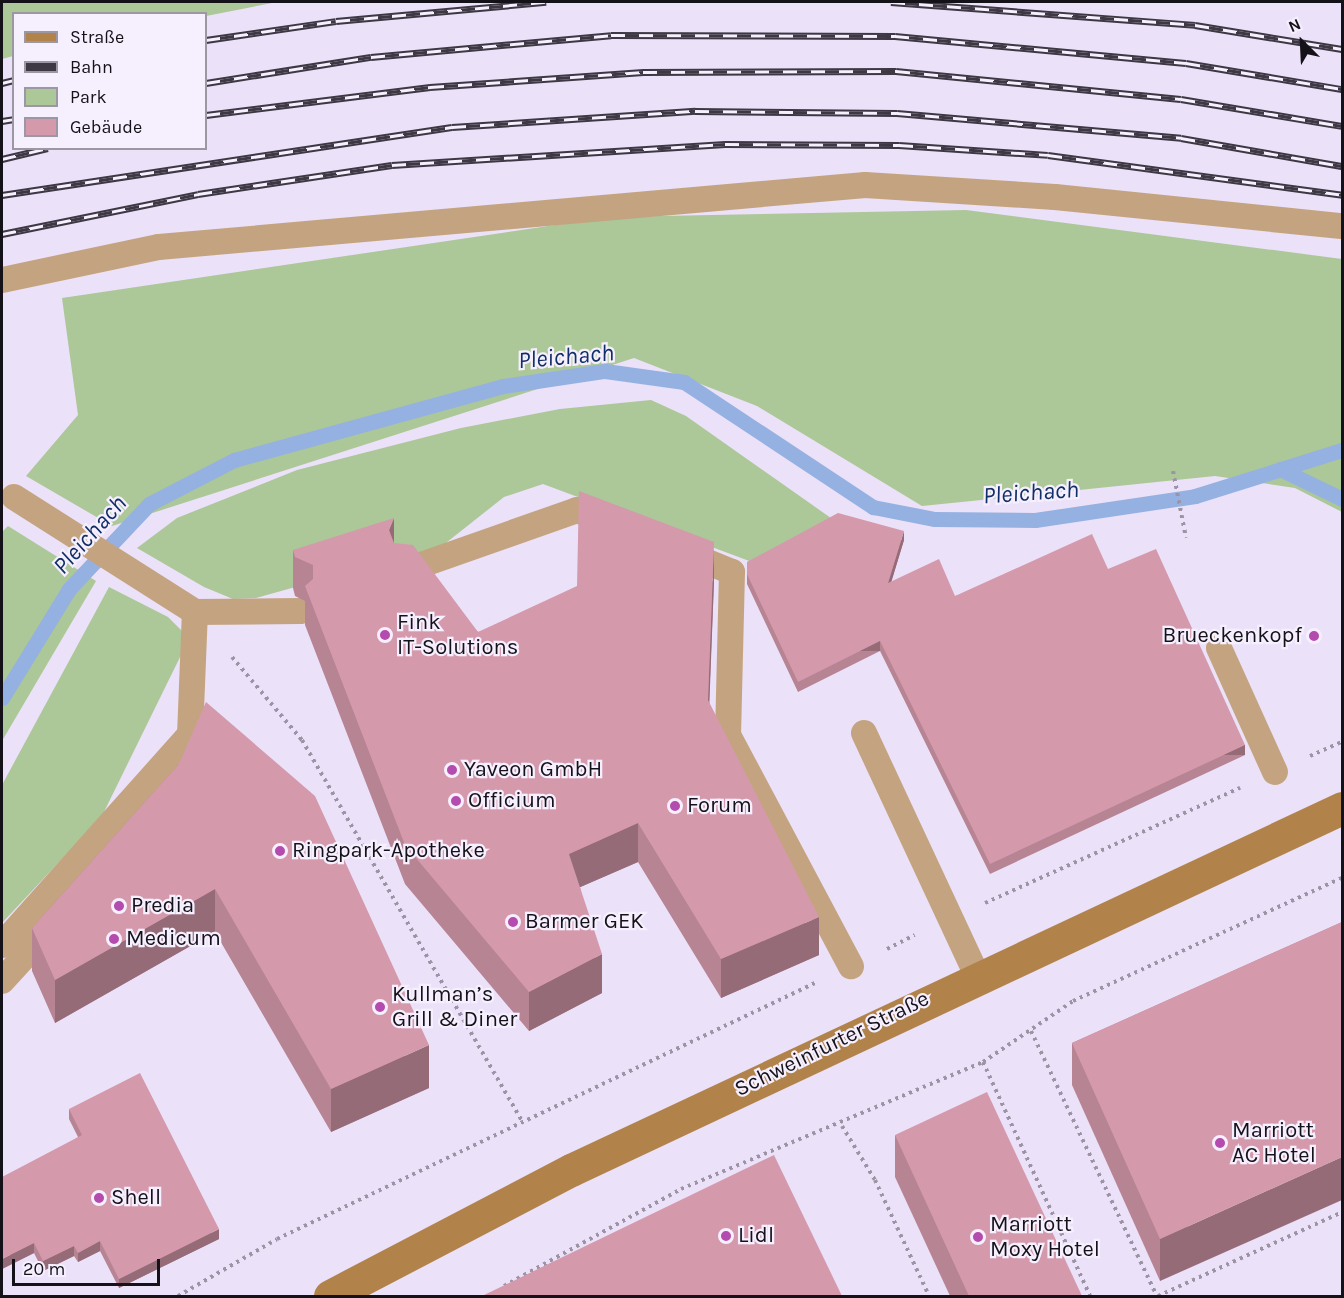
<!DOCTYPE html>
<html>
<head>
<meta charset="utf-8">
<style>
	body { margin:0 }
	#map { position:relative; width:1344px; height:1298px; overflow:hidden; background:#ebe1f8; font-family:Karla,sans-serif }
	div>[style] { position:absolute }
	.green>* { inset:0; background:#acc798 }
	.stream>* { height:15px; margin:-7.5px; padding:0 7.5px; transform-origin:7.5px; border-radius:7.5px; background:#95b1e2 }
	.path>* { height:4px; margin-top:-2px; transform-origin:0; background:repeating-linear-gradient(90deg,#9c94a5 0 3px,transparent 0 7.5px) }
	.lane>* { height:26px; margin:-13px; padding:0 13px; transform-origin:13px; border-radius:13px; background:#c4a480 }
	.secondary>* { height:33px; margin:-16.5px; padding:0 16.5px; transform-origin:16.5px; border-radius:16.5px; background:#b1834b }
	.rail>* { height:7px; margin-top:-3.5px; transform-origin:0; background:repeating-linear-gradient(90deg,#f6f0fe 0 14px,#3d3843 0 28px); box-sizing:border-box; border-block:2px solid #3d3843 }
	.wall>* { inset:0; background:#b78494 }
	.shaded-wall>* { inset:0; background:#956b78; transform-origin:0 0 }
	.building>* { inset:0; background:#d599ac }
	.dots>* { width:16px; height:16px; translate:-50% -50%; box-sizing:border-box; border:3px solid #f6f0fe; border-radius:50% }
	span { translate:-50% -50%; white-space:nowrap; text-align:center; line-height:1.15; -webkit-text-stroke:4.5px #f6f0fe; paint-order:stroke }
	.poi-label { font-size:22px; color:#151119 }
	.left { translate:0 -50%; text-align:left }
	.right { translate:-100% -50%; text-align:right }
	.street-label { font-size:22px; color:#151119 }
	.water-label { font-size:24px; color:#102e67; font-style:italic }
	.frame { position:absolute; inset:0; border:3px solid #151119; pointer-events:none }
	.legend { position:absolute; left:12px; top:12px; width:195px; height:138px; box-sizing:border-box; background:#f6f0fe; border:2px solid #9c97a2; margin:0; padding:8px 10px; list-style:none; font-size:18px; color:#151119 }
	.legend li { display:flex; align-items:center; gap:12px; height:30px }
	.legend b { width:30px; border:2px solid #9c97a2 }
	.north { position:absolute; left:1272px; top:12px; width:60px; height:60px; -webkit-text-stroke:4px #f6f0fe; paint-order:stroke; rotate:336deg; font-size:16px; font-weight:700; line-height:24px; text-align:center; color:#151119 }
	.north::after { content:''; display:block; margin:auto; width:21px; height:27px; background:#151119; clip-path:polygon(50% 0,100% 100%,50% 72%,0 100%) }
	.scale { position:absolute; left:12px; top:1259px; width:148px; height:27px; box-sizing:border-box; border:3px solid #151119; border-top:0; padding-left:8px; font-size:18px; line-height:21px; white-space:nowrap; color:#151119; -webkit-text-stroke:4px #f6f0fe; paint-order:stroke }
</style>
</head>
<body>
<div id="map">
	<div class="green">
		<i style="clip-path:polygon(2px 2px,277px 2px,206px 16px,14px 14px,13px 56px,2px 59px)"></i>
		<i style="clip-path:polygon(966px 210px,1342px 259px,1342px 512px,1295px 488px,1215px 476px,922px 506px,757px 406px,634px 358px,112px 526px,26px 476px,78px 415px,62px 298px,609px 217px)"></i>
		<i style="clip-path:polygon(651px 400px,686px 416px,838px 523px,760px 565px,543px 484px,504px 497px,442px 546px,256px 598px,233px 599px,204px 587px,137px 548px,177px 518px,297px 470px,461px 428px,560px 409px)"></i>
		<i style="clip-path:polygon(8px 526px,96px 581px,2px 741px,2px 532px)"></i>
		<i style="clip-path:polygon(109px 587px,168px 617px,182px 631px,184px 649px,102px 816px,2px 923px,2px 785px)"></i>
	</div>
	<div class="stream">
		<i style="left:1280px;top:469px;width:69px;rotate:25.8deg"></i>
		<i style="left:2px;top:698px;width:128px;rotate:-58.4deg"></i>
		<i style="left:69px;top:589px;width:117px;rotate:-46.7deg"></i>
		<i style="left:149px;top:504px;width:96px;rotate:-27.4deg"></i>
		<i style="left:234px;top:460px;width:279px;rotate:-15.4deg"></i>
		<i style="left:503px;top:386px;width:103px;rotate:-8.4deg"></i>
		<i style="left:605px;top:371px;width:80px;rotate:7.9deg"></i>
		<i style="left:684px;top:382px;width:227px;rotate:33.5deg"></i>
		<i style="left:873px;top:507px;width:63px;rotate:11deg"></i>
		<i style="left:935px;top:519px;width:100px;rotate:0.6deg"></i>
		<i style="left:1035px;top:520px;width:162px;rotate:-8.5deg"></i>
		<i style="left:1195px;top:496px;width:154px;rotate:-17.4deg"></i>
	</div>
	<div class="path">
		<i style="left:1173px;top:471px;width:68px;rotate:79deg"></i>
		<i style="left:232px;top:657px;width:109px;rotate:49.9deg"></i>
		<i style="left:302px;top:740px;width:440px;rotate:60deg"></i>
		<i style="left:1310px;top:756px;width:35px;rotate:-24deg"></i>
		<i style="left:985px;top:903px;width:280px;rotate:-24.3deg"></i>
		<i style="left:887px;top:949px;width:31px;rotate:-27deg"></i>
		<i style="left:1031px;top:1031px;width:293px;rotate:64.6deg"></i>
		<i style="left:983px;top:1062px;width:257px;rotate:65.4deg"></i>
		<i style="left:842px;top:1126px;width:63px;rotate:58.6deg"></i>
		<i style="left:875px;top:1180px;width:128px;rotate:65deg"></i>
		<i style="left:504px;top:1286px;width:202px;rotate:-28.7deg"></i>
		<i style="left:681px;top:1189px;width:328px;rotate:-22.8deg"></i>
		<i style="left:983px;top:1062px;width:109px;rotate:-34.1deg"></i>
		<i style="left:1073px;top:1001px;width:296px;rotate:-24.6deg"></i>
		<i style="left:178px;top:1296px;width:114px;rotate:-29.9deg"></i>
		<i style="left:277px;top:1239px;width:596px;rotate:-25.45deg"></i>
		<i style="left:1158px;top:1296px;width:202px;rotate:-24.5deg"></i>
	</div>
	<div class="lane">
		<i style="left:2px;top:280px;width:160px;rotate:-11.9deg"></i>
		<i style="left:159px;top:247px;width:709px;rotate:-5.02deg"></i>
		<i style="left:865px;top:185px;width:190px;rotate:3.6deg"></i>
		<i style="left:1055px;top:197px;width:288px;rotate:5.8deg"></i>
		<i style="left:14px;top:497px;width:214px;rotate:32.4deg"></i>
		<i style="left:195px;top:612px;width:105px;rotate:-0.5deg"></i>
		<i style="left:683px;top:552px;width:53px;rotate:22.2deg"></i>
		<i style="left:732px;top:572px;width:163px;rotate:91.4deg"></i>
		<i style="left:728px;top:735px;width:262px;rotate:62deg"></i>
		<i style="left:404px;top:571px;width:183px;rotate:-19.4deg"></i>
		<i style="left:577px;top:510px;width:35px;rotate:22deg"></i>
		<i style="left:1219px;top:648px;width:136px;rotate:65.7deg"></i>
		<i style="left:864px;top:733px;width:267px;rotate:65deg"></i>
		<i style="left:2px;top:945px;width:282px;rotate:-48.2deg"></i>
		<i style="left:190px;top:735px;width:123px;rotate:-87.7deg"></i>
		<i style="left:2px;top:981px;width:77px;rotate:-47.6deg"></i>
	</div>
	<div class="secondary">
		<i style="left:330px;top:1296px;width:272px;rotate:-27.6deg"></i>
		<i style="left:571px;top:1170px;width:852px;rotate:-25.15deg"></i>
	</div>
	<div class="rail">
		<i style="left:891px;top:2px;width:305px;rotate:4.3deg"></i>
		<i style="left:1195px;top:25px;width:149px;rotate:9.3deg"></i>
		<i style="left:206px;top:40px;width:131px;rotate:-8.3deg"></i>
		<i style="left:336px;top:21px;width:211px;rotate:-5.2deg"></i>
		<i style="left:2px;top:83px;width:12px;rotate:-14deg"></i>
		<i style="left:206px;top:83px;width:167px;rotate:-9deg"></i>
		<i style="left:371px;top:57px;width:241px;rotate:-5.2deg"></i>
		<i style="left:611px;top:35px;width:284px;rotate:0.2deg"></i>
		<i style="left:895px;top:36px;width:292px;rotate:5.3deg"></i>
		<i style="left:1186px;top:63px;width:158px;rotate:9.5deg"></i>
		<i style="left:206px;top:115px;width:226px;rotate:-7.1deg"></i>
		<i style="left:430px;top:87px;width:214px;rotate:-4deg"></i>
		<i style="left:643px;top:72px;width:253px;rotate:-0.2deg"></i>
		<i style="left:896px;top:71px;width:286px;rotate:5.6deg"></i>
		<i style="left:1181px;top:99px;width:163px;rotate:9.5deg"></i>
		<i style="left:2px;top:121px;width:12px;rotate:-9deg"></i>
		<i style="left:2px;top:159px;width:47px;rotate:-13.4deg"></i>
		<i style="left:2px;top:195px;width:455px;rotate:-8.6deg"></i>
		<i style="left:452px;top:127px;width:244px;rotate:-3.8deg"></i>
		<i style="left:695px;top:111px;width:202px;rotate:0.6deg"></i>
		<i style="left:897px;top:113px;width:285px;rotate:5deg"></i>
		<i style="left:1181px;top:138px;width:163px;rotate:9.9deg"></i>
		<i style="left:2px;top:234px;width:200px;rotate:-11.5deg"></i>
		<i style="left:198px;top:194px;width:196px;rotate:-8.5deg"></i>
		<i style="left:392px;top:165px;width:334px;rotate:-3.6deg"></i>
		<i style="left:725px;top:144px;width:174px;rotate:0.3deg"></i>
		<i style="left:899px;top:145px;width:149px;rotate:3.8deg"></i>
		<i style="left:1048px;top:155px;width:297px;rotate:7.7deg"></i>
	</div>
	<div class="wall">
		<i style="clip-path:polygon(904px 540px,891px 582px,955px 596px,1108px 569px,1245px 755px,990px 874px,880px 651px,798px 692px,747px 584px,747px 562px)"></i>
		<i style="clip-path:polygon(394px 543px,478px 632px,714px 581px,709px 703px,819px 955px,721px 998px,638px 862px,580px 887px,602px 993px,529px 1031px,405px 884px,305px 625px,305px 601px,295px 596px,293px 588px,293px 550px)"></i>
		<i style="clip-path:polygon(179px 764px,429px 1088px,331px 1132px,215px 932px,55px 1023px,32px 971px,32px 928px)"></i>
		<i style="clip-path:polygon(1342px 922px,1160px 1281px,1072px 1085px,1072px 1043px)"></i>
		<i style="clip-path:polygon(69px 1109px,219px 1239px,119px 1288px,100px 1251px,78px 1262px,74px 1256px,43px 1271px,34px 1253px,2px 1269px,78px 1137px,69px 1119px)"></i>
		<i style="clip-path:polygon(895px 1135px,1082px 1296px,950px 1296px,895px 1177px)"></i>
	</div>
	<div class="shaded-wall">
		<i style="clip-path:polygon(394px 518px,394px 557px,389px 530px)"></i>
		<i style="clip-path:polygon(904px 531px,904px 540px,888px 593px,888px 583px)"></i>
		<i style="clip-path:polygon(714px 542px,714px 581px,708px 739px,708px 700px)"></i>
		<i style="left:880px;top:641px;width:10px;height:92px;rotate:90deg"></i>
		<i style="left:1245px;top:745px;width:10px;height:281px;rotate:90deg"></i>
		<i style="clip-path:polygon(638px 823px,638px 862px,569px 892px,569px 854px)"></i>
		<i style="clip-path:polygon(215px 889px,215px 932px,55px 1023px,55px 980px)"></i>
		<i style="clip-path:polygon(819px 917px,819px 955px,721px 998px,721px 959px)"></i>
		<i style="clip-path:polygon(602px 954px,602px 993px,529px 1031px,529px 992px)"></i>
		<i style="clip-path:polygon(429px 1045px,429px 1088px,331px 1132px,331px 1089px)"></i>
		<i style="clip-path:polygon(1342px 1157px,1342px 1200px,1160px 1281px,1160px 1239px)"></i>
		<i style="clip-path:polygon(219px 1229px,219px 1239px,119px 1288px,119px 1279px)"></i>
		<i style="clip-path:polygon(100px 1241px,100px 1251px,78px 1262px,78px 1253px)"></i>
		<i style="clip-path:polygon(34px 1243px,34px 1253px,2px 1269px,2px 1259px)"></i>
		<i style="clip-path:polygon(74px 1246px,74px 1256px,43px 1271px,43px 1261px)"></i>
	</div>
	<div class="building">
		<i style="clip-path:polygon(579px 491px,714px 542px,708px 700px,819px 917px,721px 959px,638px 823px,569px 854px,602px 954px,529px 992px,405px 845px,305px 586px,313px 579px,313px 565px,295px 557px,293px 550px,394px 518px,389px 530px,394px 543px,413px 545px,478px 632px,577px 586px)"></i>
		<i style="clip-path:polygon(838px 513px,904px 531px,888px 583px,939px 559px,955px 596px,1092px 534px,1108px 569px,1156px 549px,1245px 745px,990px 864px,880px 641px,798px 682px,747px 574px,747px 562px)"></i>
		<i style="clip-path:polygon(206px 702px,315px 796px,429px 1045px,331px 1089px,215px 889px,55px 980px,32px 928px,179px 764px)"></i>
		<i style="clip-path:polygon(1342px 922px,1342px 1157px,1160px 1239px,1072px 1043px)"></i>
		<i style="clip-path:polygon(140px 1073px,219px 1229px,119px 1279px,100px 1241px,78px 1253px,74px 1246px,43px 1261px,34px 1243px,2px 1259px,2px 1177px,82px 1135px,69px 1109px)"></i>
		<i style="clip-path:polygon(987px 1092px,1082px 1296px,969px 1296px,895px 1135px)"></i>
		<i style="clip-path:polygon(774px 1155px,842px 1296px,482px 1296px)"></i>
	</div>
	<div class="dots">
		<i style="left:385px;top:635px;background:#b44bae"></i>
		<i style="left:1314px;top:636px;background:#b44bae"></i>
		<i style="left:452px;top:770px;background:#b44bae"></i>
		<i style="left:456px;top:801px;background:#b44bae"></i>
		<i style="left:675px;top:806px;background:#b44bae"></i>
		<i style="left:280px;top:851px;background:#b44bae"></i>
		<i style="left:119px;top:906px;background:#b44bae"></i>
		<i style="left:513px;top:922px;background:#b44bae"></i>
		<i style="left:114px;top:939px;background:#b44bae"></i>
		<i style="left:380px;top:1007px;background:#b44bae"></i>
		<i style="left:1220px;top:1143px;background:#b44bae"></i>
		<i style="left:99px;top:1198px;background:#b44bae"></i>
		<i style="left:726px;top:1236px;background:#b44bae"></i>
		<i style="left:978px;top:1237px;background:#b44bae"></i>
	</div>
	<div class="poi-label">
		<span class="left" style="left:397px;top:635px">Fink<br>IT-Solutions</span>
		<span class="right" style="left:1302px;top:636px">Brueckenkopf</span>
		<span class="left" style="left:464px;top:770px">Yaveon GmbH</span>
		<span class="left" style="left:468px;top:801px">Officium</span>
		<span class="left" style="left:687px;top:806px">Forum</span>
		<span class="left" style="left:292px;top:851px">Ringpark-Apotheke</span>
		<span class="left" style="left:131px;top:906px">Predia</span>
		<span class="left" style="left:525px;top:922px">Barmer GEK</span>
		<span class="left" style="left:126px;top:939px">Medicum</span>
		<span class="left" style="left:392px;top:1007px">Kullman’s<br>Grill &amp; Diner</span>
		<span class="left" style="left:1232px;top:1143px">Marriott<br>AC Hotel</span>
		<span class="left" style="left:111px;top:1198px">Shell</span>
		<span class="left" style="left:990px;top:1237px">Marriott<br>Moxy Hotel</span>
		<span class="left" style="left:738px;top:1236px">Lidl</span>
	</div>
	<div class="street-label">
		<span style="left:832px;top:1044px;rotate:-26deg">Schweinfurter Straße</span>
	</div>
	<div class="water-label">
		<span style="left:566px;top:357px;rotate:-5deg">Pleichach</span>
		<span style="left:1031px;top:493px;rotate:-4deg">Pleichach</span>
		<span style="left:90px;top:535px;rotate:-48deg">Pleichach</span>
	</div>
	<div class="frame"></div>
	<ul class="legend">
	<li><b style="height:8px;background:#b1834b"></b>Straße</li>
	<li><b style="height:8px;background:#3d3843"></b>Bahn</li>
	<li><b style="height:16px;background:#acc798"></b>Park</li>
	<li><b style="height:16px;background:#d599ac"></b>Gebäude</li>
	</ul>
	<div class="north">N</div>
	<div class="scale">20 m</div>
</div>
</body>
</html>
